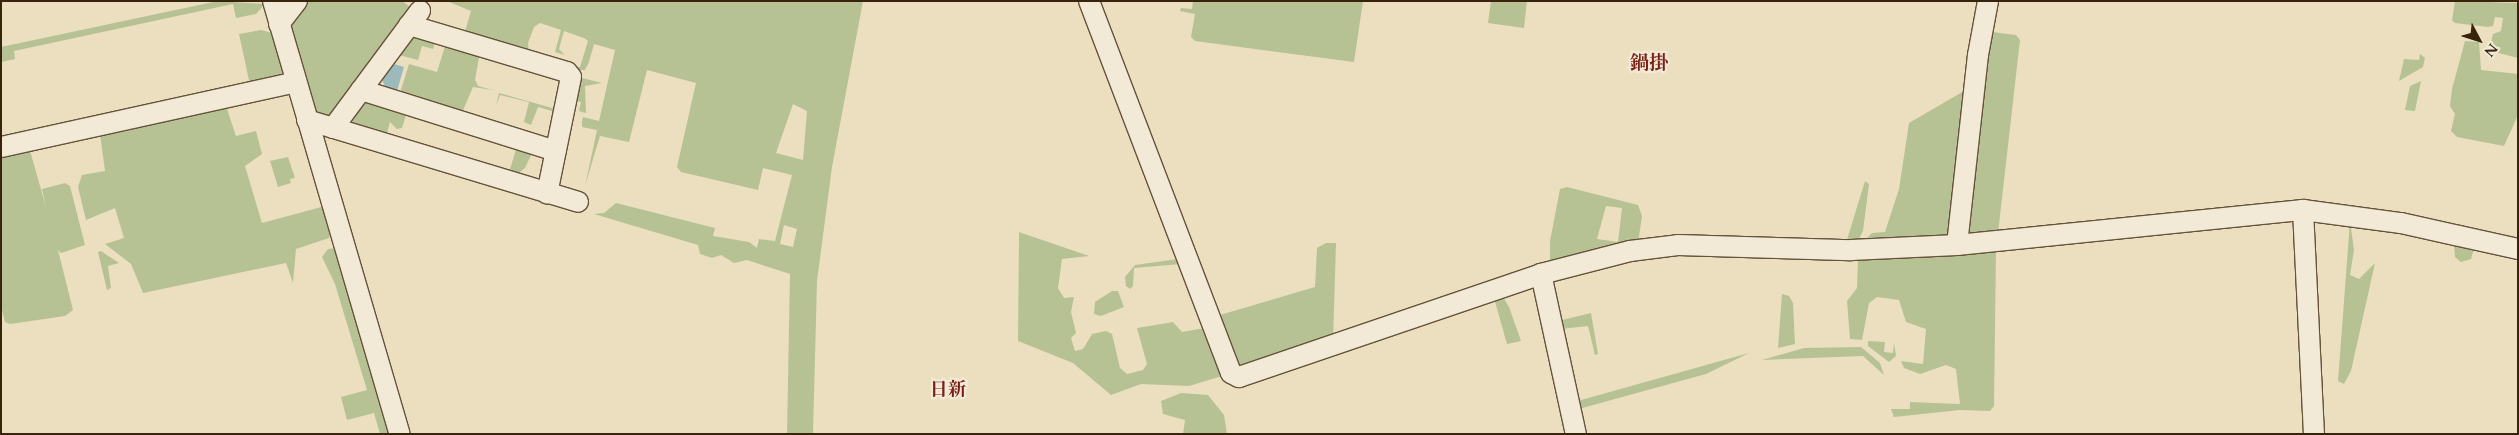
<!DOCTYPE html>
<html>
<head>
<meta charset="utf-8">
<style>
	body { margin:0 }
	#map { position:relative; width:2519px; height:435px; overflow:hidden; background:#ebdfc0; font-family:Cardo,"Noto Serif JP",serif }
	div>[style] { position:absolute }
	.green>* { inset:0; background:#b6c293 }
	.water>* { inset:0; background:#9cbabc }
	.roads { filter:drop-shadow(1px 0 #65523a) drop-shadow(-1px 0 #65523a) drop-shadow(0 1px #65523a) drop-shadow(0 -1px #65523a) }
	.minor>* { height:20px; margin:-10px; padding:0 10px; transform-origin:10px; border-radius:10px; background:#f2ead6 }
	span { translate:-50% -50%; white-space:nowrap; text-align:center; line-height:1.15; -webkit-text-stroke:4.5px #f2ead6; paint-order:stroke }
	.neighbourhood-label { font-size:18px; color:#7a1f14; font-weight:700 }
	.quarter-label { font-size:19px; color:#7a1f14; font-weight:700 }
	.frame { position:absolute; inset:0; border:2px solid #38230d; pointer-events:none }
	.north { position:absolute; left:2454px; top:15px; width:50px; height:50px; -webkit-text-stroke:4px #f2ead6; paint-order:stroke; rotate:130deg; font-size:14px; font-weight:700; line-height:20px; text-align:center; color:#38230d }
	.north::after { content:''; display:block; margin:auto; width:18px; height:22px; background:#38230d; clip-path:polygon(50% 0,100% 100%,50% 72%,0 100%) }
</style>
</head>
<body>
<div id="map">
	<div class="green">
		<i style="clip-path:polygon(218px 1px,265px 4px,256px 14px,236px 18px,233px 4px,14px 51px,15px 59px,1px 62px,1px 47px)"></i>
		<i style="clip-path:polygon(303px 1px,402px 1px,413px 9px,332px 121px,313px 115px,287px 23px)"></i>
		<i style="clip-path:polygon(evenodd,447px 1px,863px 1px,832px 167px,817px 281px,813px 434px,787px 434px,790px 274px,747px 260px,734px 263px,721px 255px,712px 258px,700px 254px,698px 245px,594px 214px,604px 213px,616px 203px,715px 228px,713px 236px,749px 242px,757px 248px,759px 239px,775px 241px,792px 175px,763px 168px,758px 190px,681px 172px,677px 167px,696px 83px,647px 70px,629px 142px,600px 136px,585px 186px,597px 130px,582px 127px,582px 121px,583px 117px,599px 121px,615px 50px,594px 44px,589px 62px,585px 70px,579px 70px,564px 65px,580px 67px,588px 41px,584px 38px,564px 31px,559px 49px,565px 55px,555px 52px,561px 30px,540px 23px,534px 27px,528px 43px,529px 55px,464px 35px,471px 11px,447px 1px,793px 104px,807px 111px,803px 160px,776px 153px,793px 104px,447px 1px,784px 225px,797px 229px,793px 247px,780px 244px,784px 225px)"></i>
		<i style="clip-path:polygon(1193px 1px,1363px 1px,1354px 62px,1195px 41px,1191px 37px,1195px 14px,1180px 11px,1181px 8px,1192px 9px)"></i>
		<i style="clip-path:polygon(1491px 1px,1527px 1px,1524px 28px,1488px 23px)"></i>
		<i style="clip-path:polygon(2455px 1px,2518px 3px,2518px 58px,2495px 52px,2491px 42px,2493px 34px,2501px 31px,2503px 18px,2495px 17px,2493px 26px,2488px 27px,2455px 23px,2452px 20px)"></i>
		<i style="clip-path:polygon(261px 30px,272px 33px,284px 78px,250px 85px,239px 34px)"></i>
		<i style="clip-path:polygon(1992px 32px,2016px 35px,2020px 40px,1996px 251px,1994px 406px,1990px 411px,1960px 410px,1894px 417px,1891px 409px,1910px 409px,1910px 402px,1960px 404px,1956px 369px,1946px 365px,1920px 374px,1904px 368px,1901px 361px,1923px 364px,1926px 329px,1906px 322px,1899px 300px,1877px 297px,1869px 303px,1862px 340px,1850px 339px,1847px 301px,1857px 288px,1858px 259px,1865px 240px,1872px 233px,1885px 232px,1899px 189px,1909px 123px,1964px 91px)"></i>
		<i style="clip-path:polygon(411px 35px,436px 39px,433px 49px,422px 46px,418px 60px,395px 54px)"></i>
		<i style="clip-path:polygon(2465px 41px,2479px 42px,2481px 70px,2518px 74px,2518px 115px,2504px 146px,2457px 137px,2451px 131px,2455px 114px,2450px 106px,2452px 89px)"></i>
		<i style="clip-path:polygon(446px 43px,480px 52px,475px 80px,478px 86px,493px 90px,473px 87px,461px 115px,399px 96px,409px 64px,437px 72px)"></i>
		<i style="clip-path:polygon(2420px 54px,2425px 58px,2423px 67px,2399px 81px,2404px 59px,2419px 60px)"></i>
		<i style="clip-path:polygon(578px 77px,602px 83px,585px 86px,586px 113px,579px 111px,581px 102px,573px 100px)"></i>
		<i style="clip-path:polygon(2421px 81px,2415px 111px,2405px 110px,2410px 86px)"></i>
		<i style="clip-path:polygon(499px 93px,559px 110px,559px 113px,538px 107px,531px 125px,524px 122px,529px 102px,500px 95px,496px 106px)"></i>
		<i style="clip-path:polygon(369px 99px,406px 115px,402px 128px,397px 129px,390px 122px,386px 137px,355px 128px,349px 114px,360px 101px)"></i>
		<i style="clip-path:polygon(220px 107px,227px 109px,236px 136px,256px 131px,262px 154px,245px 166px,262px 223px,325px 206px,332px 228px,329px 238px,296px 249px,293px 283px,286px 263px,143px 293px,131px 264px,105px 244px,124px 238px,115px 208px,86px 220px,78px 187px,82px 175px,105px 171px,100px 134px)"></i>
		<i style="clip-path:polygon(517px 146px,532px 153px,525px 168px,514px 177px,508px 176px)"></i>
		<i style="clip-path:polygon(29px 147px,46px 207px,42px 189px,65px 183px,70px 186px,85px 245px,61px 253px,58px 250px,73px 310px,65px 316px,10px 324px,5px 322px,1px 306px,1px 153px)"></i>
		<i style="clip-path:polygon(288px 157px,295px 178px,290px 179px,291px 183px,278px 187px,270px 161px)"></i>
		<i style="clip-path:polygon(1865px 181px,1869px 184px,1863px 231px,1858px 241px,1846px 243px)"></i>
		<i style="clip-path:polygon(evenodd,1567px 187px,1638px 205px,1642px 216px,1638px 243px,1550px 264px,1550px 241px,1560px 189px,1567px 187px,1606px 206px,1622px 208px,1618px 242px,1597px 239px,1606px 206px)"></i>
		<i style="clip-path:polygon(2350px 221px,2354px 250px,2350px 275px,2359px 279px,2375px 263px,2351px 371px,2344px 384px,2338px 381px)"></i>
		<i style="clip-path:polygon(2375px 224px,2474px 249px,2471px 259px,2461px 262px,2455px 257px,2454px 245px,2372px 228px)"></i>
		<i style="clip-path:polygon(1019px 232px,1089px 256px,1062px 259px,1058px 288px,1064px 298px,1074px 297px,1071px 312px,1076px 333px,1071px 338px,1075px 351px,1083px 349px,1092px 334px,1106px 331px,1112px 334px,1120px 368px,1127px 374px,1143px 370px,1147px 364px,1137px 328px,1173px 322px,1182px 332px,1205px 328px,1222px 376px,1189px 386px,1141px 384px,1111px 395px,1073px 363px,1018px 341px)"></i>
		<i style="clip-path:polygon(1326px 243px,1336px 243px,1333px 343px,1239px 371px,1218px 319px,1220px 315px,1315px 287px,1317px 248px)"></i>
		<i style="clip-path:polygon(337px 248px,395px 434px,380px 434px,374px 413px,347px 420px,341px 397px,367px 390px,335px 284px,322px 257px,328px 249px)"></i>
		<i style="clip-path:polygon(101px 251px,119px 263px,108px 266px,111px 288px,107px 290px,98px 252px)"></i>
		<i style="clip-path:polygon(1178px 259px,1181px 264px,1134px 268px,1133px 286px,1130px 289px,1126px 286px,1125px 277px,1135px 265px)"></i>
		<i style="clip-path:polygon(1112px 291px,1118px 291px,1124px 307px,1101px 316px,1094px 314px,1095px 302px)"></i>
		<i style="clip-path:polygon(1782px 294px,1789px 296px,1793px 303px,1795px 344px,1778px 348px)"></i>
		<i style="clip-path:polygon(1502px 295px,1509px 307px,1521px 341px,1507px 344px,1494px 298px)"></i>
		<i style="clip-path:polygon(1591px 313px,1598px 354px,1595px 355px,1588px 326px,1561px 329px,1558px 321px)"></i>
		<i style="clip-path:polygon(1868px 341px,1885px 342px,1884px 352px,1893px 353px,1894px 343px,1896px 356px,1889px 362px,1868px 346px)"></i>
		<i style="clip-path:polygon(1861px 347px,1880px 363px,1884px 375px,1863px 356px,1762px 360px,1804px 348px)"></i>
		<i style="clip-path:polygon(1749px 353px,1706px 374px,1575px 410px,1574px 402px)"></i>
		<i style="clip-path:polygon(1181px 393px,1208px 395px,1224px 415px,1227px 434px,1183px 434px,1185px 420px,1163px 414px,1161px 401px)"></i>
	</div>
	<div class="water">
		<i style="clip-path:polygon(394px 64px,404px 67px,397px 91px,386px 88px,382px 80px)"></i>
	</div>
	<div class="roads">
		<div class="minor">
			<i style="left:273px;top:1px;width:451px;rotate:73.7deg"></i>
			<i style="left:1089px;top:1px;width:398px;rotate:69.1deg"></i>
			<i style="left:1231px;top:373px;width:9px;rotate:27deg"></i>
			<i style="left:1239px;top:377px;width:319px;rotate:-18.8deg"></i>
			<i style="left:1541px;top:274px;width:92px;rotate:-14.5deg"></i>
			<i style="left:1630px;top:251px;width:48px;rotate:-7.1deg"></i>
			<i style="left:1678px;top:245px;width:173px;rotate:1.7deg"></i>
			<i style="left:1851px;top:250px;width:106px;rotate:-2.7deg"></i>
			<i style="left:1957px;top:245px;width:348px;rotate:-5.8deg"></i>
			<i style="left:2303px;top:210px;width:99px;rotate:7.6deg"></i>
			<i style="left:2401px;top:223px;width:120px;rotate:12.5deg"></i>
			<i style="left:279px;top:24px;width:29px;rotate:-52deg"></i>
			<i style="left:409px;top:25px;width:165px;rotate:16.6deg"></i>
			<i style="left:567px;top:72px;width:6px;rotate:51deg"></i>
			<i style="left:571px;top:77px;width:119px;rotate:101.6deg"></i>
			<i style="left:361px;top:90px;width:204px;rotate:17.4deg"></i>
			<i style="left:307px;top:120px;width:283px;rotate:16.8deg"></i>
			<i style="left:333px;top:128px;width:146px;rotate:-53.4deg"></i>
			<i style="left:1px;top:147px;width:302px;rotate:-12.4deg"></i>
			<i style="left:2303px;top:210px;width:224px;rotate:87.2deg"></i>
			<i style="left:1957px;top:245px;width:191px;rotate:-83.7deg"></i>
			<i style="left:1978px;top:55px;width:55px;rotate:-79.5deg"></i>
			<i style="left:1541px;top:274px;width:164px;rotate:77.7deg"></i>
		</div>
	</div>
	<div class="neighbourhood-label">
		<span style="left:948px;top:390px">日新</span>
	</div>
	<div class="quarter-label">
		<span style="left:1649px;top:64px">鍋掛</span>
	</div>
	<div class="frame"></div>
	<div class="north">N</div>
</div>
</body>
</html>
